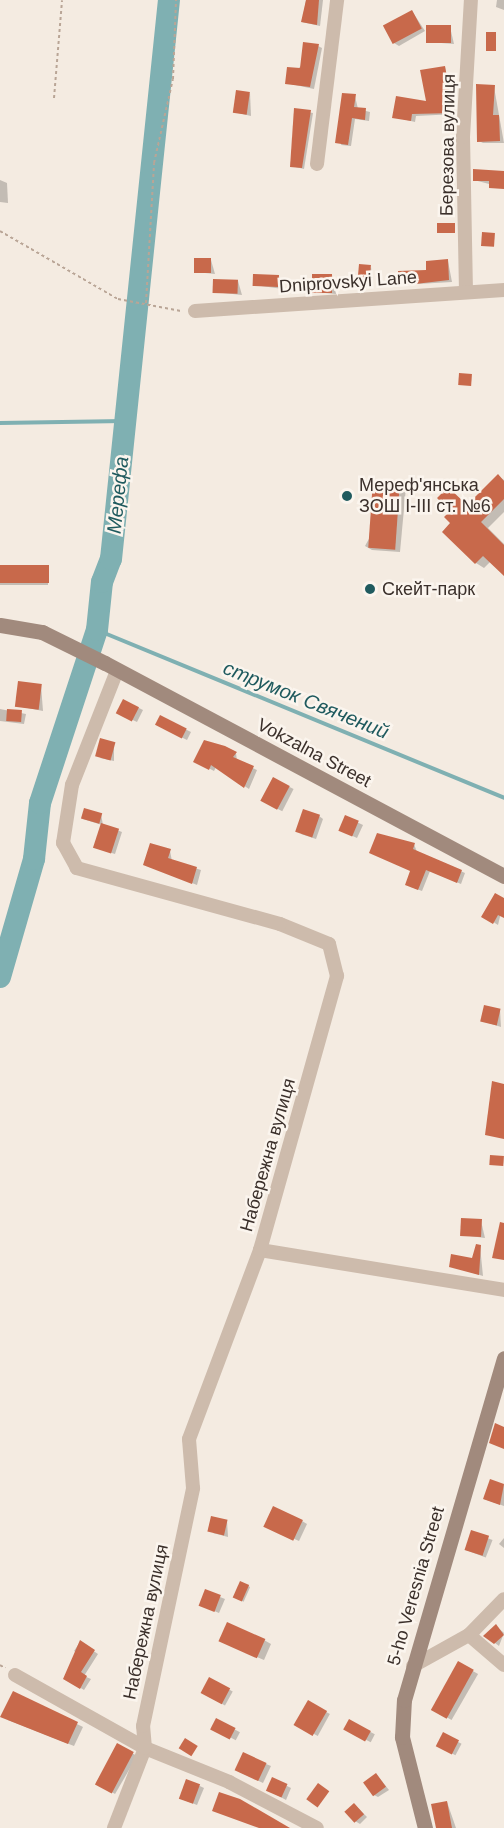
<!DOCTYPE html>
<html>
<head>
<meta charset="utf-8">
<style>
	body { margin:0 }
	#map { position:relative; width:504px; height:1828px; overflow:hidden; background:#f4ebe1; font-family:Helvetica,sans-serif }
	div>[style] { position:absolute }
	.shadow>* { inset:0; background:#0003; transform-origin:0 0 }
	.stream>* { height:4px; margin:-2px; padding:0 2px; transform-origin:2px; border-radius:2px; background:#7fb0b2 }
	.river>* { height:22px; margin:-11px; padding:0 11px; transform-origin:11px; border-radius:11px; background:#7fb0b2 }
	.building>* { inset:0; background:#c8694b; transform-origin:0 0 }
	.path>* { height:2px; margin-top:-1px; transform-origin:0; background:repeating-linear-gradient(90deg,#b9a596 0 3px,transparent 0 6px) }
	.street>* { height:14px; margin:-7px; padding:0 7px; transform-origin:7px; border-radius:7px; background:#cdbbac }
	.secondary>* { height:15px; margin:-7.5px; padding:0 7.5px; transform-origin:7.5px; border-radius:7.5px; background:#a18a7d }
	.dots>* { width:16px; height:16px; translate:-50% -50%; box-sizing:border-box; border:3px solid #fbf5ee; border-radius:50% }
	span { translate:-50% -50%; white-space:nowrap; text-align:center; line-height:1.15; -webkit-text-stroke:5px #fbf5ee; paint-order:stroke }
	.street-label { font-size:18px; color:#3b302b }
	.poi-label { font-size:18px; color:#3b302b }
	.left { translate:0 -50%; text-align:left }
	.water-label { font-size:20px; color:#1f5a5e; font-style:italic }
</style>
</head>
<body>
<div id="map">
	<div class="shadow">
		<i style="clip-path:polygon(306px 0,323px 0,320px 26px,302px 22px)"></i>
		<i style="clip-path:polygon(497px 0,504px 0,504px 10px,496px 7px)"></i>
		<i style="clip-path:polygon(412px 11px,425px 31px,399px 46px,394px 43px)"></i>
		<i style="clip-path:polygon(450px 27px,454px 44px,428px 42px)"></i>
		<i style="clip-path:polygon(318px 46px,322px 48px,314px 89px,286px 83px)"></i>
		<i style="clip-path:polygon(445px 67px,456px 114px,416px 116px,415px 122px,394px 117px,428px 103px)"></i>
		<i style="clip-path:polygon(494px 87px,504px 143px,483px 143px,479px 141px)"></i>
		<i style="clip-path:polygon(250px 93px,251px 116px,234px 112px)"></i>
		<i style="clip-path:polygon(355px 96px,358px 109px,370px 112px,369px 121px,355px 119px,351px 146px,341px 145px)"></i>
		<i style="clip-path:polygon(295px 110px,313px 113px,304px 169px,291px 166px)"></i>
		<i style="clip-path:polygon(504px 172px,504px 188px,474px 180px)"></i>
		<i style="clip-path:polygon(0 180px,7px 183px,8px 203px,0 202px)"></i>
		<i style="clip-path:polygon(211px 260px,215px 274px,195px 272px)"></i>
		<i style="clip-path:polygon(448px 261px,452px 282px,400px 285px,428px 272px)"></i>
		<i style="clip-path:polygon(371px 267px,373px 286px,358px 282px)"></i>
		<i style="clip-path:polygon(332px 275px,336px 294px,314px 292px)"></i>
		<i style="clip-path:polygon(279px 277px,283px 289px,254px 285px)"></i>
		<i style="clip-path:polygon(238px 281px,242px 295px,214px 292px)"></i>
		<i style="clip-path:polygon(498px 476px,504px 480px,504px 512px,488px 528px,504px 544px,504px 574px,491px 561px,484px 568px,476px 563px,452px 523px,448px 489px,469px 506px)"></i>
		<i style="clip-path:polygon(399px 484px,406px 487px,400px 552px,372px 550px,365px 546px)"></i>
		<i style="left:0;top:566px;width:48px;height:19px"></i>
		<i style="clip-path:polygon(41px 685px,43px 711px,17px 706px)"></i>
		<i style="clip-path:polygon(139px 708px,143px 710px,137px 722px,118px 713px)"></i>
		<i style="clip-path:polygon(0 709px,26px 714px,24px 724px,0 721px)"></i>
		<i style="clip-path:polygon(160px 717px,191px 732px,187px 740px,161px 727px)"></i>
		<i style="clip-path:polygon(114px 743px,114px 761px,100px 758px)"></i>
		<i style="clip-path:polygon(236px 753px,237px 761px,257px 770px,249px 789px,216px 767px,214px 771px,195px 761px)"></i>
		<i style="left:274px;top:779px;width:22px;height:25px;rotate:27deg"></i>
		<i style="clip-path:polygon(101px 814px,103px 825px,122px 832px,115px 854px,99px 849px,102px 825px,83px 819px)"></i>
		<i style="clip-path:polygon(319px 816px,323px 819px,316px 839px,301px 834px)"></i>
		<i style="clip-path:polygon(346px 817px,363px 825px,357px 838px,344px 832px)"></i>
		<i style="clip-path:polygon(414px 844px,417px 852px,465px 873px,461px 884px,430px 871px,422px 891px,411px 887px,412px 871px,371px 852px)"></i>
		<i style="clip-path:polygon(170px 851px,172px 861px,201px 870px,197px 885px,149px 866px)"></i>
		<i style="clip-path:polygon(504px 900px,498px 925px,484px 916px)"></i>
		<i style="clip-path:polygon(500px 1010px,501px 1027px,482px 1021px)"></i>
		<i style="clip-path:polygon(481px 1221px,485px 1238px,462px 1235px)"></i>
		<i style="clip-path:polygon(480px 1246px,483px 1276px,450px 1266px,473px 1260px)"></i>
		<i style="clip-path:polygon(491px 1481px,504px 1485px,504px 1506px,484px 1499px)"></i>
		<i style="clip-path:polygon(227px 1521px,228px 1537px,213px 1533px)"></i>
		<i style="clip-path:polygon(302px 1521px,307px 1524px,299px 1541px,270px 1528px)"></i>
		<i style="left:472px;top:1532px;width:22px;height:19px;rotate:21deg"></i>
		<i style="clip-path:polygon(504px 1538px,504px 1548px,499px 1544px)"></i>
		<i style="left:241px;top:1583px;width:10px;height:16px;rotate:24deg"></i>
		<i style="clip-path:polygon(220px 1597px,225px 1599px,219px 1613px,205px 1607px)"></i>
		<i style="clip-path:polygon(496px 1626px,504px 1633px,499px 1646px,495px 1643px)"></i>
		<i style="clip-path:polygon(264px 1640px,271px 1644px,264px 1660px,227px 1644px)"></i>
		<i style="clip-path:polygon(80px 1642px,98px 1654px,84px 1676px,91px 1679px,84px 1690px,66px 1679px,80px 1655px,74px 1651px)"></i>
		<i style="left:459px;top:1663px;width:22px;height:53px;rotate:30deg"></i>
		<i style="left:210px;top:1679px;width:26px;height:16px;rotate:29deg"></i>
		<i style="clip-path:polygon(14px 1693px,83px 1727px,74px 1746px,8px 1720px)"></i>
		<i style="left:308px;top:1702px;width:25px;height:25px;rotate:29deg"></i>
		<i style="left:217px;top:1720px;width:26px;height:9px;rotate:28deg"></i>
		<i style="left:349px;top:1721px;width:29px;height:9px;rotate:27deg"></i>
		<i style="left:443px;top:1734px;width:21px;height:13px;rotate:28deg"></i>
		<i style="left:118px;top:1745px;width:22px;height:44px;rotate:30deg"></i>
		<i style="clip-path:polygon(266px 1764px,271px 1766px,263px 1783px,240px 1772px)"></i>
		<i style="clip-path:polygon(377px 1775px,389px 1790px,378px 1797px,374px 1795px)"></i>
		<i style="clip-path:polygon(187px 1780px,204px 1788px,197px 1805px,184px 1800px)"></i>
		<i style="clip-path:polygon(287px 1786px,291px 1788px,286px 1800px,268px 1790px)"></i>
		<i style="clip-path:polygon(447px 1802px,456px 1828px,437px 1828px)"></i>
		<i style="clip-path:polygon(355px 1805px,367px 1817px,360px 1824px,355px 1821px)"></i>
	</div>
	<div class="stream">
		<i style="left:0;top:423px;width:124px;rotate:-0.9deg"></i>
		<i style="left:97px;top:630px;width:440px;rotate:22.4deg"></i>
	</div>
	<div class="river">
		<i style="left:0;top:977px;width:123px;rotate:-73.9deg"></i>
		<i style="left:34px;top:859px;width:56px;rotate:-83.9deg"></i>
		<i style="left:40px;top:803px;width:182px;rotate:-71.8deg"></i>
		<i style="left:97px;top:630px;width:48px;rotate:-84.1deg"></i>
		<i style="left:102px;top:582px;width:25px;rotate:-69deg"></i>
		<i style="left:111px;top:559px;width:562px;rotate:-84.08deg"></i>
	</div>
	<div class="building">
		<i style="clip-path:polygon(306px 0,319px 0,317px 25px,301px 22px)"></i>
		<i style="left:412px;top:10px;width:21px;height:33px;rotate:62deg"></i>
		<i style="left:426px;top:25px;width:25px;height:18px"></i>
		<i style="left:486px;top:32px;width:10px;height:19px"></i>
		<i style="clip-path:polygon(303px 42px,319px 44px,310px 87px,285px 84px,287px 67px,300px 68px)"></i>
		<i style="clip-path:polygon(445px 66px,453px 113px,412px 114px,411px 121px,392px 118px,396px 96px,426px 101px,420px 70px)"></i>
		<i style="clip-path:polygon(476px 84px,495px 85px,493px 115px,499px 115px,500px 141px,477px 142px)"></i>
		<i style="left:236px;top:90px;width:14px;height:23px;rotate:8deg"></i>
		<i style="clip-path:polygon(342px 93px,356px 94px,354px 107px,366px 108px,365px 120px,352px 118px,348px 145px,335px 143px)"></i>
		<i style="clip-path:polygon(294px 108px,311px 110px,302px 168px,290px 167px)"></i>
		<i style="clip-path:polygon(473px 169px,504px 171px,504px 189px,489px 188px,489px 181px,473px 181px)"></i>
		<i style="left:437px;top:223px;width:18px;height:10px"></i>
		<i style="left:482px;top:232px;width:13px;height:14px;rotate:4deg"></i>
		<i style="left:211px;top:258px;width:15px;height:17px;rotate:90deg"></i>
		<i style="clip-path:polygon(448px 259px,449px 280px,398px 286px,398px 271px,426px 270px,426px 261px)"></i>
		<i style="left:359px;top:264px;width:12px;height:19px;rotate:5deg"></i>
		<i style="left:253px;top:274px;width:26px;height:12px;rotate:2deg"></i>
		<i style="left:312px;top:274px;width:20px;height:19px"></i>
		<i style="left:213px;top:279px;width:25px;height:14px;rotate:2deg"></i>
		<i style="left:459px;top:373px;width:13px;height:12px;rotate:4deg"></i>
		<i style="clip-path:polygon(498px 474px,504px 481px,504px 499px,481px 522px,504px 545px,504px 576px,483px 556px,475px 564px,442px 532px,450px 523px,444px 517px,450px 511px,437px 498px,448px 487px,467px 505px)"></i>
		<i style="left:373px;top:480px;width:27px;height:68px;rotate:4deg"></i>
		<i style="left:0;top:565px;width:49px;height:18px"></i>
		<i style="left:18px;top:681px;width:24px;height:26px;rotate:7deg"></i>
		<i style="left:123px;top:699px;width:18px;height:16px;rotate:27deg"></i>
		<i style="left:7px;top:709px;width:15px;height:12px;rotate:4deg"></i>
		<i style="left:160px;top:715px;width:30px;height:11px;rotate:27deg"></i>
		<i style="left:100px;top:738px;width:16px;height:19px;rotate:15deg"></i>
		<i style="clip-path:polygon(204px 740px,225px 746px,237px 752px,233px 757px,254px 766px,244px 788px,211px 765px,209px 770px,193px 762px)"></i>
		<i style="left:273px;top:777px;width:19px;height:27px;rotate:28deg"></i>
		<i style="left:84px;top:808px;width:19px;height:11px;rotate:16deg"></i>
		<i style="left:303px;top:809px;width:18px;height:24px;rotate:19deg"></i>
		<i style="left:345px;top:815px;width:15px;height:17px;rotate:23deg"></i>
		<i style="left:101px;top:823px;width:19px;height:26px;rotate:18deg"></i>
		<i style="clip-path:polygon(377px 833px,415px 843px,413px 849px,462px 870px,457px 883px,426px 870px,418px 890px,405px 885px,410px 871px,369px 853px)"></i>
		<i style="clip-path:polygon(150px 843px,171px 849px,168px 858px,197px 867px,192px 884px,143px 865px)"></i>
		<i style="clip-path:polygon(495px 893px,504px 898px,504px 918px,498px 915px,493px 924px,481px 917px)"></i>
		<i style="left:484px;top:1005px;width:17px;height:17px;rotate:13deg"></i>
		<i style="clip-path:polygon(492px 1081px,504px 1084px,504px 1139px,485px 1135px)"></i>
		<i style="left:490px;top:1155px;width:14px;height:10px;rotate:4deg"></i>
		<i style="left:461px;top:1218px;width:21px;height:18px;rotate:3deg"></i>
		<i style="clip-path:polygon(500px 1222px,504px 1223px,504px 1260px,492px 1258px)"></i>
		<i style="clip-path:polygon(476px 1244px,481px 1245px,479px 1275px,449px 1267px,451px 1254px,472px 1258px)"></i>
		<i style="clip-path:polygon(495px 1423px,504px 1427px,504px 1449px,489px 1443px)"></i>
		<i style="clip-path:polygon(490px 1479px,504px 1484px,500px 1505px,483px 1499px)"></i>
		<i style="left:273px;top:1506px;width:33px;height:23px;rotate:25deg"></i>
		<i style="left:211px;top:1516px;width:17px;height:16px;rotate:13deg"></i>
		<i style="left:471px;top:1530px;width:19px;height:21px;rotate:18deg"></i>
		<i style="left:240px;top:1581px;width:10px;height:18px;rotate:24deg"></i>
		<i style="left:205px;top:1589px;width:17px;height:18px;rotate:21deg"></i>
		<i style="left:227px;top:1622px;width:42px;height:21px;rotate:24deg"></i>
		<i style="clip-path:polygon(496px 1624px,504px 1635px,494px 1644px,483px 1636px)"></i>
		<i style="clip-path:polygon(80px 1640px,95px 1650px,81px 1672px,87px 1676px,80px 1689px,63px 1679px)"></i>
		<i style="left:458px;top:1661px;width:18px;height:56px;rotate:29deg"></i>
		<i style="left:209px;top:1677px;width:24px;height:18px;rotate:28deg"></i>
		<i style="clip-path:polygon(13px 1691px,78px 1722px,68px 1744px,0 1717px)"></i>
		<i style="left:308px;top:1700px;width:22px;height:29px;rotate:30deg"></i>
		<i style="left:216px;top:1718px;width:22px;height:13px;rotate:27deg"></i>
		<i style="left:349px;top:1719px;width:25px;height:12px;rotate:29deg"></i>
		<i style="left:443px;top:1732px;width:18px;height:16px;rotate:27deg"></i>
		<i style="left:185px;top:1738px;width:15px;height:12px;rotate:32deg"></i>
		<i style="left:117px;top:1743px;width:19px;height:47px;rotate:28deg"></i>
		<i style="left:243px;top:1752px;width:26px;height:20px;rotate:25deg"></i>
		<i style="left:376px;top:1773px;width:17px;height:16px;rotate:54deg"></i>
		<i style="left:272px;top:1777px;width:17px;height:15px;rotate:24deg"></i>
		<i style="left:186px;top:1779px;width:15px;height:21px;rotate:20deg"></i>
		<i style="left:318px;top:1783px;width:14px;height:20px;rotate:36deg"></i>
		<i style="clip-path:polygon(219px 1792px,240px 1799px,290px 1828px,259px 1828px,212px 1811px)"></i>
		<i style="clip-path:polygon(447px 1801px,452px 1828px,436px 1828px,431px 1804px)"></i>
		<i style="left:354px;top:1803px;width:15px;height:13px;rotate:48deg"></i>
	</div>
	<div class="path">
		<i style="left:54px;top:98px;width:98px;rotate:-85.3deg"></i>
		<i style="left:0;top:231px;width:136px;rotate:30deg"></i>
		<i style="left:118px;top:299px;width:64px;rotate:10.8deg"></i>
		<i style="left:146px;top:303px;width:140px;rotate:-86.7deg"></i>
		<i style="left:154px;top:163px;width:86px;rotate:-77.3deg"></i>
		<i style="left:173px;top:79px;width:79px;rotate:-87.8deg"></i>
		<i style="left:0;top:1665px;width:6px;rotate:31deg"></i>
	</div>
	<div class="street">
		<i style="left:317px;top:164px;width:165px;rotate:-83deg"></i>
		<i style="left:466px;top:292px;width:155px;rotate:-91.1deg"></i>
		<i style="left:463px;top:137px;width:137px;rotate:-86.7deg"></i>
		<i style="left:195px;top:311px;width:310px;rotate:-3.9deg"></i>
		<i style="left:260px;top:1250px;width:247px;rotate:9.3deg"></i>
		<i style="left:469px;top:1635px;width:46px;rotate:40.6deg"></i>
		<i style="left:413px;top:1666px;width:64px;rotate:-29deg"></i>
		<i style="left:469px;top:1635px;width:50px;rotate:-45.8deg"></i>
		<i style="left:15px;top:1675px;width:149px;rotate:29.3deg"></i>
		<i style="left:145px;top:1748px;width:91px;rotate:22deg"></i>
		<i style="left:229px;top:1782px;width:99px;rotate:27.6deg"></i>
		<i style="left:114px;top:1828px;width:86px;rotate:-68.8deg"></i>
		<i style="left:145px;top:1748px;width:22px;rotate:-95deg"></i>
		<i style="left:143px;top:1726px;width:243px;rotate:-78.1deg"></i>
		<i style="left:193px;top:1488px;width:49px;rotate:-94.7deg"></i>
		<i style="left:189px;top:1439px;width:202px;rotate:-69.4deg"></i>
		<i style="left:260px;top:1250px;width:285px;rotate:-74.3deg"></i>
		<i style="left:337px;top:976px;width:33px;rotate:-104deg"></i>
		<i style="left:329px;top:944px;width:53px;rotate:-157.8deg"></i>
		<i style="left:280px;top:924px;width:211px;rotate:-164.6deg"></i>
		<i style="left:77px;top:868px;width:29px;rotate:-119deg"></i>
		<i style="left:63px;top:843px;width:59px;rotate:-81.2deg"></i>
		<i style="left:72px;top:785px;width:123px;rotate:-68.5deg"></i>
	</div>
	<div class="secondary">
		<i style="left:0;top:625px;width:43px;rotate:9.5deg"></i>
		<i style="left:42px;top:632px;width:70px;rotate:26.2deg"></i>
		<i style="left:105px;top:663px;width:452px;rotate:28.1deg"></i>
		<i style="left:425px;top:1828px;width:94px;rotate:-104.2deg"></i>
		<i style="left:402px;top:1737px;width:37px;rotate:-87deg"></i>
		<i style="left:404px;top:1700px;width:356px;rotate:-73.7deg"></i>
	</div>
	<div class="dots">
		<i style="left:347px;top:496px;background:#1f5a5e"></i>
		<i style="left:370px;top:589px;background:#1f5a5e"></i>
	</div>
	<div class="street-label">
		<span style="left:448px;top:145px;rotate:-89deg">Березова вулиця</span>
		<span style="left:348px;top:282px;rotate:-4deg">Dniprovskyi Lane</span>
		<span style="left:314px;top:753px;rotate:28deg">Vokzalna Street</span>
		<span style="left:268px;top:1155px;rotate:-74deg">Набережна вулиця</span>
		<span style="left:416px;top:1586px;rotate:-74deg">5-ho Veresnia Street</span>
		<span style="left:146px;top:1622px;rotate:-78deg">Набережна вулиця</span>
	</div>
	<div class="poi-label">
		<span class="left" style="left:359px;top:496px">Мереф'янська<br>ЗОШ І-ІІІ ст. №6</span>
		<span class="left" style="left:382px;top:589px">Скейт-парк</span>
	</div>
	<div class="water-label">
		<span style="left:118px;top:495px;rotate:-84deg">Мерефа</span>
		<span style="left:306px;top:700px;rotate:22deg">струмок Свячений</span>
	</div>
</div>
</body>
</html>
